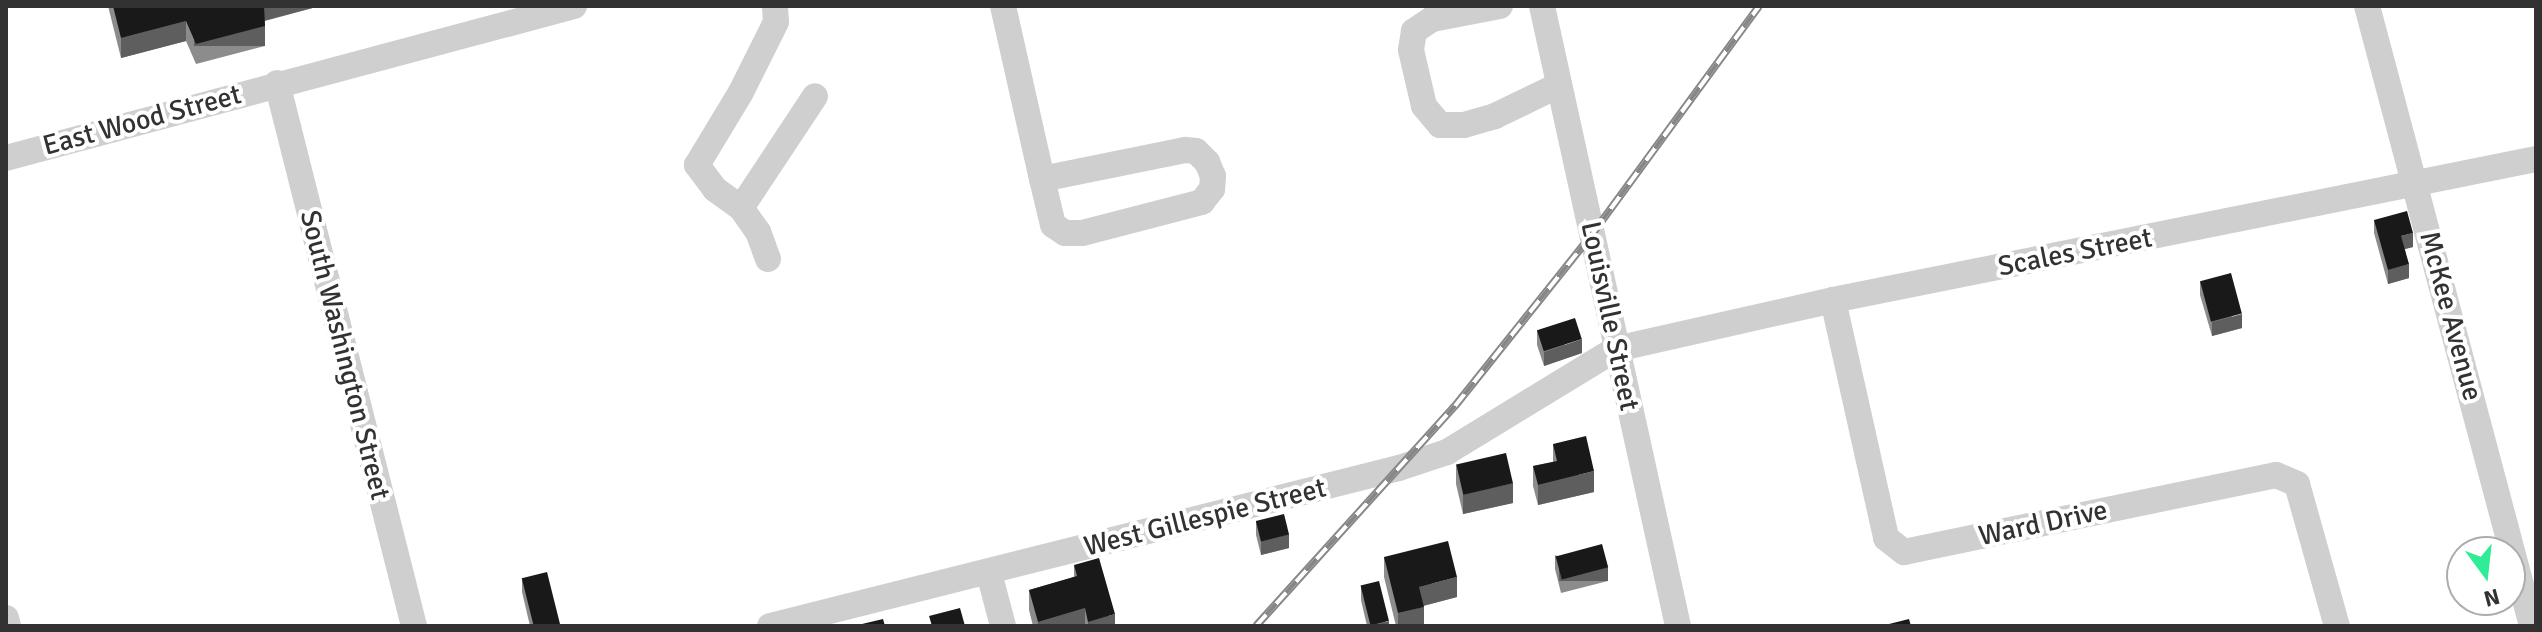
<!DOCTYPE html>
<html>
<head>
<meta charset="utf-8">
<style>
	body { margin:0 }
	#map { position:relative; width:2542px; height:632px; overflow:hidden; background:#fff; font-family:Signika,sans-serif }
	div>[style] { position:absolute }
	.minor>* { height:26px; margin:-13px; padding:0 13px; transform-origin:13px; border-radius:13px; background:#cfcfcf }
	.rail>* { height:8px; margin-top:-4px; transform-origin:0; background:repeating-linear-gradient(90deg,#fff 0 15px,#878787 0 30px); box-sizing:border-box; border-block:2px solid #878787 }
	.wall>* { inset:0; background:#8c8c8c }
	.shaded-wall>* { inset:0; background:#5e5e5e; transform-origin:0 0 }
	.building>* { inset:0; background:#191919; transform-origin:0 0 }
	span { translate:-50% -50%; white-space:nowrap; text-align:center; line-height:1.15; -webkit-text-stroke:8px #fff; paint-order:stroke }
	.street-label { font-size:28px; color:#323232 }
	.frame { position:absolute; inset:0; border:8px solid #323232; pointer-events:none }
	.north { position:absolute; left:2446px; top:536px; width:80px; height:80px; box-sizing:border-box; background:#fff; border:2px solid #adadad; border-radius:50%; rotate:165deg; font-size:22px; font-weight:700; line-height:32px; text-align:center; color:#323232 }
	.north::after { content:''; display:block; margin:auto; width:28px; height:36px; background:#2fed96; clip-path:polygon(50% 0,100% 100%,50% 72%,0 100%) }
</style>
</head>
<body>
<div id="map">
	<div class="minor">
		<i style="left:1003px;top:6px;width:177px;rotate:77.3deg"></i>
		<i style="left:1500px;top:6px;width:69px;rotate:169.2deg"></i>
		<i style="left:1432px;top:19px;width:22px;rotate:146deg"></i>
		<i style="left:1414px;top:31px;width:19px;rotate:99deg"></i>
		<i style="left:1411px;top:50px;width:57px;rotate:76.9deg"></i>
		<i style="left:1424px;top:106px;width:25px;rotate:50deg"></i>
		<i style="left:1440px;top:125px;width:24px"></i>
		<i style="left:1464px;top:125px;width:32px;rotate:-16deg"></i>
		<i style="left:1495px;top:116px;width:71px;rotate:-25.8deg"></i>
		<i style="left:1542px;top:6px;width:635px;rotate:77.63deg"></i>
		<i style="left:2367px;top:6px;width:642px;rotate:75.1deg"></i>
		<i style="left:277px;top:83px;width:560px;rotate:75.84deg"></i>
		<i style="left:1185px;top:150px;width:11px;rotate:5deg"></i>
		<i style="left:1196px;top:151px;width:16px;rotate:45deg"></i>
		<i style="left:1207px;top:162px;width:15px;rotate:67deg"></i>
		<i style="left:1213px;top:176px;width:13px;rotate:94deg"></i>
		<i style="left:1212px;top:189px;width:16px;rotate:128deg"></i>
		<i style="left:1202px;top:202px;width:124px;rotate:165.5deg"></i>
		<i style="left:1082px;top:233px;width:17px;rotate:180deg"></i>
		<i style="left:1065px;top:233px;width:14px;rotate:-146deg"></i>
		<i style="left:1053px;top:225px;width:47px;rotate:-103.4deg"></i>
		<i style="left:1042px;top:179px;width:146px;rotate:-11.5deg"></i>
		<i style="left:6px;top:158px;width:588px;rotate:-14.98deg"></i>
		<i style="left:741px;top:208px;width:134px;rotate:-56.5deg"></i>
		<i style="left:768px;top:259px;width:29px;rotate:-110deg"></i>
		<i style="left:758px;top:232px;width:29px;rotate:-125deg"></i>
		<i style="left:741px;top:208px;width:32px;rotate:-144deg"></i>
		<i style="left:715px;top:189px;width:30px;rotate:-127deg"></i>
		<i style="left:697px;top:165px;width:85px;rotate:-58.9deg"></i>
		<i style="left:741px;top:92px;width:78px;rotate:-63.4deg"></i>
		<i style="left:776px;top:22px;width:16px;rotate:-94deg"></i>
		<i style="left:1833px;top:300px;width:244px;rotate:77.4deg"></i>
		<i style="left:1886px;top:538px;width:23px;rotate:38deg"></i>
		<i style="left:1904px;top:552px;width:380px;rotate:-11.7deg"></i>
		<i style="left:2276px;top:475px;width:23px;rotate:23deg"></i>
		<i style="left:2297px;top:484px;width:148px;rotate:74.3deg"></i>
		<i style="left:989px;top:573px;width:55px;rotate:75.2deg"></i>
		<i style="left:6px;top:618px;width:8px;rotate:76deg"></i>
		<i style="left:770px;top:626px;width:649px;rotate:-14.1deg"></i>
		<i style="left:1399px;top:468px;width:51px;rotate:-18.4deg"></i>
		<i style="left:1447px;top:452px;width:198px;rotate:-31.4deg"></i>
		<i style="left:1616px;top:349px;width:222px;rotate:-12.7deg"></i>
		<i style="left:1833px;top:300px;width:717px;rotate:-11.34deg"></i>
	</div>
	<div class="rail">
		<i style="left:1256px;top:626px;width:297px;rotate:-47.9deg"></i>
		<i style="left:1455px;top:406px;width:221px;rotate:-51.4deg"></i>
		<i style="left:1593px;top:233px;width:281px;rotate:-53.8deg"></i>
	</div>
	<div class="wall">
		<i style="clip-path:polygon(108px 6px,320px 6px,265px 21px,265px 46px,196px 64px,186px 41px,121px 58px)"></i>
		<i style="clip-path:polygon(2374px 220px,2413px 247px,2405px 249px,2409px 278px,2388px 284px,2374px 233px)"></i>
		<i style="clip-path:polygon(2200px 281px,2242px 328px,2212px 336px,2200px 295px)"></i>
		<i style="clip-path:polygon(1537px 331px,1582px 353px,1544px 366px,1537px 345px)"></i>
		<i style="clip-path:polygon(1553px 444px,1594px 492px,1538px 505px,1533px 486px,1533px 466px,1553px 462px)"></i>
		<i style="clip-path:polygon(1456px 464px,1513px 503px,1463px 514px,1456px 484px)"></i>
		<i style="clip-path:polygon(1256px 521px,1289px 548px,1261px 555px,1256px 535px)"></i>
		<i style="clip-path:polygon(1555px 555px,1608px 581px,1561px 593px,1555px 569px)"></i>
		<i style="clip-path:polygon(1384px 557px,1457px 597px,1423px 606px,1424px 626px,1396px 626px,1384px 577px)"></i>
		<i style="clip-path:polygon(1074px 565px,1115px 626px,1033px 626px,1029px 610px,1029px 590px,1074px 577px)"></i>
		<i style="clip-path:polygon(522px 578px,560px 626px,530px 626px,522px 592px)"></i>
		<i style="clip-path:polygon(1361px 586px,1389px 626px,1367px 626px,1361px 600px)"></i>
	</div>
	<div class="shaded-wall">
		<i style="clip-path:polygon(263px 6px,320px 6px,263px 21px)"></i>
		<i style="clip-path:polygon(186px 21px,186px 41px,121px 58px,121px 38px)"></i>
		<i style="left:265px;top:26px;width:20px;height:71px;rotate:90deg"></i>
		<i style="clip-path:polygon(2413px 233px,2413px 247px,2401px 250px,2401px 236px)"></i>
		<i style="clip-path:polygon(2409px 264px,2409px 278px,2388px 284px,2388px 270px)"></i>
		<i style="clip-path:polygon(2242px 314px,2242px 328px,2212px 336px,2212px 322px)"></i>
		<i style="clip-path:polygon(1582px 339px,1582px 353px,1544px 366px,1544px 352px)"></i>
		<i style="clip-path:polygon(1594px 471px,1594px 492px,1538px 505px,1538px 485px)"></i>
		<i style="clip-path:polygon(1513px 483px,1513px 503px,1463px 514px,1463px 494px)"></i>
		<i style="clip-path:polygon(1289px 534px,1289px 548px,1261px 555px,1261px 541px)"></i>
		<i style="left:1608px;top:567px;width:14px;height:49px;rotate:90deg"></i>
		<i style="clip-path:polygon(1457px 577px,1457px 597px,1419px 607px,1419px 587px)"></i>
		<i style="clip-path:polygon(1424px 607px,1424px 626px,1398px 626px,1398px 613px)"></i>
		<i style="clip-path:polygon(1085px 608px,1085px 626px,1038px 626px,1038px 622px)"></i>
		<i style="clip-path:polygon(1115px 614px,1115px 626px,1088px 626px,1088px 622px)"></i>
		<i style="clip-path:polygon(1389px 621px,1389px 626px,1371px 626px)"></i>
	</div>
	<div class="building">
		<i style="clip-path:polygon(113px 6px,264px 6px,265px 26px,196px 44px,186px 21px,121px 38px)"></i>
		<i style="clip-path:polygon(2407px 211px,2413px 233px,2401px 236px,2409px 264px,2388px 270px,2374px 220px)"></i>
		<i style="left:2231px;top:273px;width:42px;height:32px;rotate:75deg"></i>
		<i style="left:1575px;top:318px;width:22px;height:40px;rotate:72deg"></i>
		<i style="clip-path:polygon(1586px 436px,1594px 471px,1538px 485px,1533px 466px,1557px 461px,1553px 444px)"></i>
		<i style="left:1506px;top:453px;width:31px;height:51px;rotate:77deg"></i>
		<i style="left:1284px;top:514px;width:21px;height:29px;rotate:76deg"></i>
		<i style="clip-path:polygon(1448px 541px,1457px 577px,1419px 587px,1424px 607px,1398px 613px,1384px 557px)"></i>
		<i style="left:1602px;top:544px;width:24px;height:48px;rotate:75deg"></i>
		<i style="clip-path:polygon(1099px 558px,1115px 614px,1088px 622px,1085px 608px,1038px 622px,1029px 590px,1077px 576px,1074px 565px)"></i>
		<i style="left:547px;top:572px;width:56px;height:26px;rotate:76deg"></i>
		<i style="left:1379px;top:581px;width:41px;height:19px;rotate:76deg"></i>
		<i style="clip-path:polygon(960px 608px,965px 626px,932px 626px,929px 616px)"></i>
		<i style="clip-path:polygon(883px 619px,885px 626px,863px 626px,862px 624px)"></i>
		<i style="clip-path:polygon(1909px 619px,1911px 626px,1881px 626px)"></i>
	</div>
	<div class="street-label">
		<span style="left:142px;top:120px;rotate:-15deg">East Wood Street</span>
		<span style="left:2075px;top:252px;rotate:-11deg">Scales Street</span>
		<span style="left:1610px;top:316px;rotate:78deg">Louisville Street</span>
		<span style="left:2451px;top:316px;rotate:75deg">McKee Avenue</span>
		<span style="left:345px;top:355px;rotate:76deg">South Washington Street</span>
		<span style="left:1205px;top:517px;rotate:-14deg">West Gillespie Street</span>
		<span style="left:2043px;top:523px;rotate:-12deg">Ward Drive</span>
	</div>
	<div class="frame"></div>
	<div class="north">N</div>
</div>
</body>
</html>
